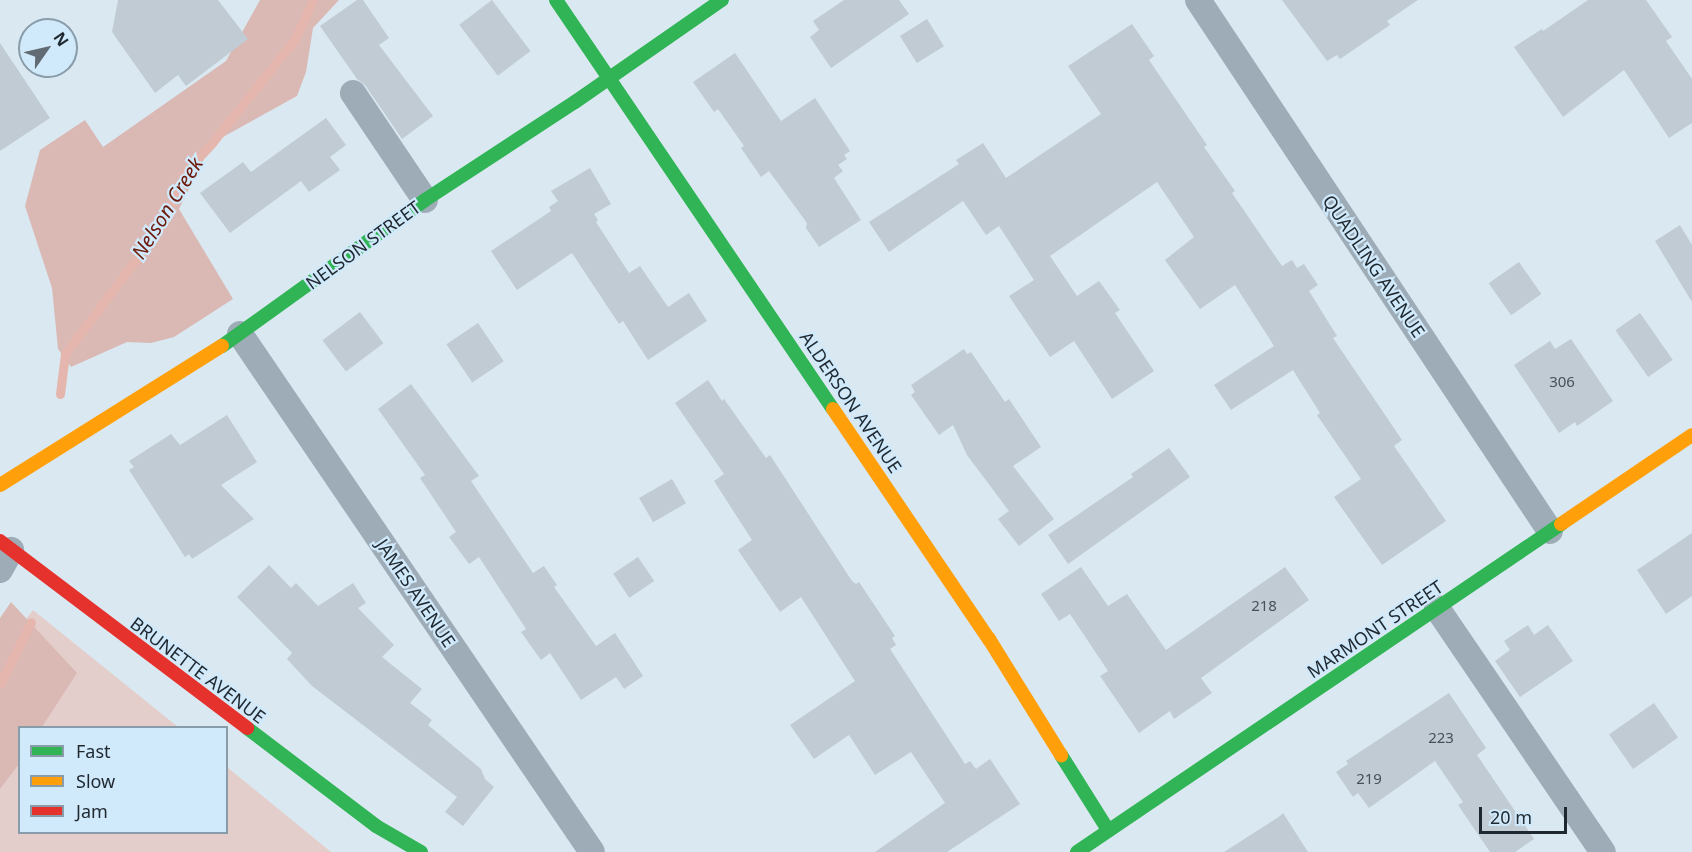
<!DOCTYPE html>
<html>
<head>
<meta charset="utf-8">
<style>
	body { margin:0 }
	#map { position:relative; width:1692px; height:852px; overflow:hidden; background:#dae8f1; font-family:"Noto Sans",sans-serif }
	div>[style] { position:absolute }
	.green>* { inset:0; background:#e4cecc }
	.forest>* { inset:0; background:#dab9b5 }
	.stream>* { height:9px; margin:-4.5px; padding:0 4.5px; transform-origin:4.5px; border-radius:4.5px; background:#e4b6ad }
	.building>* { inset:0; background:#c1cbd3; transform-origin:0 0 }
	.street>* { height:26px; margin:-13px; padding:0 13px; transform-origin:13px; border-radius:13px; background:#9eacb8 }
	.fast>* { height:14px; margin:-7px; padding:0 7px; transform-origin:7px; border-radius:7px; background:#30b455 }
	.slow>* { height:14px; margin:-7px; padding:0 7px; transform-origin:7px; border-radius:7px; background:#ff9f0a }
	.jam>* { height:14px; margin:-7px; padding:0 7px; transform-origin:7px; border-radius:7px; background:#e5322d }
	span { translate:-50% -50%; white-space:nowrap; text-align:center; line-height:1.15; -webkit-text-stroke:4.5px #d0e9fb; paint-order:stroke }
	.number-label { font-size:15px; color:#485158 }
	.number-label span { -webkit-text-stroke-width:0 }
	.street-label { font-size:18px; color:#1f282f }
	.water-label { font-size:20px; color:#6d1a0a; font-style:italic }
	.legend { position:absolute; left:18px; top:726px; width:210px; height:108px; box-sizing:border-box; background:#d0e9fb; border:2px solid #899ca9; margin:0; padding:8px 10px; list-style:none; font-size:18px; color:#1f282f }
	.legend li { display:flex; align-items:center; gap:12px; height:30px }
	.legend b { width:30px; border:2px solid #899ca9 }
	.north { position:absolute; left:18px; top:18px; width:60px; height:60px; box-sizing:border-box; background:#d0e9fb; border:2px solid #899ca9; border-radius:50%; rotate:56deg; font-size:16px; font-weight:700; line-height:24px; text-align:center; color:#1f282f }
	.north::after { content:''; display:block; margin:auto; width:21px; height:27px; background:#606b73; clip-path:polygon(50% 0,100% 100%,50% 72%,0 100%) }
	.scale { position:absolute; left:1479px; top:807px; width:88px; height:27px; box-sizing:border-box; border:3px solid #1f282f; border-top:0; padding-left:8px; font-size:18px; line-height:21px; white-space:nowrap; color:#1f282f; -webkit-text-stroke:4px #d0e9fb; paint-order:stroke }
</style>
</head>
<body>
<div id="map">
	<div class="green">
		<i style="clip-path:polygon(33px 610px,178px 727px,20px 728px,20px 832px,226px 832px,227px 767px,331px 852px,0 852px,0 653px)"></i>
	</div>
	<div class="forest">
		<i style="clip-path:polygon(260px 0,339px 0,313px 28px,306px 72px,297px 96px,212px 143px,179px 209px,233px 299px,174px 337px,151px 343px,127px 342px,71px 367px,58px 349px,52px 288px,25px 206px,40px 150px,85px 120px,103px 147px,226px 61px)"></i>
		<i style="clip-path:polygon(11px 602px,77px 673px,42px 727px,20px 728px,19px 764px,0 789px,0 618px)"></i>
	</div>
	<div class="stream">
		<i style="left:60px;top:394px;width:40px;rotate:-82.9deg"></i>
		<i style="left:65px;top:354px;width:160px;rotate:-53.1deg"></i>
		<i style="left:161px;top:226px;width:62px;rotate:-65.1deg"></i>
		<i style="left:187px;top:170px;width:37px;rotate:-47deg"></i>
		<i style="left:212px;top:143px;width:133px;rotate:-51.4deg"></i>
		<i style="left:295px;top:39px;width:43px;rotate:-65.2deg"></i>
		<i style="left:0;top:684px;width:69px;rotate:-63.4deg"></i>
	</div>
	<div class="building">
		<i style="clip-path:polygon(118px 0,218px 0,248px 39px,186px 86px,178px 75px,155px 93px,112px 32px)"></i>
		<i style="clip-path:polygon(357px 0,363px 0,389px 38px,379px 45px,433px 116px,402px 139px,365px 85px,357px 79px,320px 26px)"></i>
		<i style="left:492px;top:0;width:64px;height:41px;rotate:53deg"></i>
		<i style="clip-path:polygon(844px 0,899px 0,909px 14px,831px 68px,810px 37px,819px 30px,813px 21px)"></i>
		<i style="clip-path:polygon(1282px 0,1418px 0,1387px 21px,1390px 25px,1340px 59px,1337px 55px,1327px 61px)"></i>
		<i style="clip-path:polygon(1588px 0,1646px 0,1672px 37px,1666px 41px,1692px 79px,1692px 123px,1669px 138px,1624px 70px,1563px 117px,1514px 47px,1542px 29px,1543px 31px)"></i>
		<i style="left:927px;top:19px;width:32px;height:32px;rotate:58deg"></i>
		<i style="clip-path:polygon(1132px 24px,1154px 56px,1149px 60px,1207px 145px,1204px 147px,1235px 191px,1232px 193px,1282px 266px,1292px 260px,1297px 268px,1304px 264px,1318px 285px,1309px 291px,1337px 336px,1333px 338px,1402px 440px,1394px 446px,1446px 521px,1382px 565px,1334px 497px,1361px 479px,1317px 415px,1320px 413px,1293px 370px,1231px 410px,1214px 385px,1274px 346px,1235px 285px,1200px 309px,1165px 260px,1194px 237px,1157px 182px,1050px 256px,1077px 296px,1099px 281px,1120px 310px,1115px 313px,1154px 371px,1112px 399px,1074px 341px,1050px 357px,1009px 296px,1034px 280px,999px 226px,986px 235px,963px 201px,889px 252px,869px 222px,959px 164px,956px 160px,983px 143px,1006px 178px,1101px 114px,1068px 66px)"></i>
		<i style="clip-path:polygon(0 43px,50px 118px,0 151px)"></i>
		<i style="clip-path:polygon(735px 53px,781px 121px,815px 98px,850px 151px,844px 155px,847px 159px,838px 165px,843px 171px,834px 178px,861px 220px,819px 247px,806px 228px,807px 223px,769px 171px,761px 177px,741px 148px,744px 146px,718px 109px,714px 112px,693px 82px)"></i>
		<i style="clip-path:polygon(326px 118px,346px 145px,330px 157px,340px 170px,309px 192px,301px 181px,230px 233px,200px 193px,243px 162px,251px 172px)"></i>
		<i style="clip-path:polygon(590px 168px,611px 204px,594px 214px,598px 220px,596px 222px,629px 273px,640px 266px,668px 307px,689px 293px,707px 321px,648px 360px,623px 321px,619px 324px,572px 253px,517px 290px,491px 251px,551px 211px,549px 207px,558px 201px,551px 191px)"></i>
		<i style="clip-path:polygon(1680px 225px,1692px 245px,1692px 302px,1655px 241px)"></i>
		<i style="left:1519px;top:262px;width:39px;height:37px;rotate:55deg"></i>
		<i style="left:360px;top:312px;width:39px;height:47px;rotate:53deg"></i>
		<i style="left:1640px;top:313px;width:57px;height:30px;rotate:55deg"></i>
		<i style="left:478px;top:323px;width:46px;height:38px;rotate:56deg"></i>
		<i style="clip-path:polygon(1571px 339px,1613px 401px,1577px 426px,1575px 422px,1559px 433px,1514px 365px,1550px 341px,1555px 349px)"></i>
		<i style="clip-path:polygon(964px 349px,967px 354px,971px 352px,1005px 402px,1009px 399px,1041px 447px,1013px 466px,1054px 519px,1019px 546px,998px 519px,1009px 511px,967px 455px,953px 425px,939px 435px,911px 395px,915px 392px,911px 385px)"></i>
		<i style="clip-path:polygon(708px 380px,722px 401px,724px 399px,766px 458px,770px 455px,852px 581px,856px 584px,859px 582px,895px 636px,892px 638px,896px 645px,890px 649px,965px 764px,970px 761px,976px 769px,990px 759px,1020px 804px,947px 852px,875px 852px,945px 803px,911px 752px,875px 775px,849px 735px,814px 759px,790px 725px,855px 681px,801px 597px,780px 612px,738px 550px,752px 540px,714px 481px,724px 474px,675px 403px)"></i>
		<i style="clip-path:polygon(411px 384px,479px 476px,471px 481px,533px 573px,544px 566px,557px 585px,554px 587px,596px 646px,615px 633px,643px 676px,624px 689px,616px 677px,581px 700px,550px 653px,541px 660px,521px 632px,526px 629px,479px 557px,469px 564px,449px 537px,456px 532px,420px 478px,425px 475px,378px 409px)"></i>
		<i style="clip-path:polygon(227px 415px,257px 462px,221px 485px,254px 519px,192px 559px,189px 554px,185px 557px,129px 470px,134px 467px,129px 461px,171px 434px,180px 445px)"></i>
		<i style="clip-path:polygon(1169px 448px,1190px 477px,1068px 564px,1048px 535px,1133px 477px,1131px 474px)"></i>
		<i style="left:672px;top:479px;width:28px;height:38px;rotate:60deg"></i>
		<i style="clip-path:polygon(1692px 533px,1692px 596px,1666px 614px,1637px 570px)"></i>
		<i style="left:638px;top:557px;width:29px;height:30px;rotate:56deg"></i>
		<i style="clip-path:polygon(269px 565px,291px 588px,296px 583px,318px 606px,353px 583px,366px 603px,358px 608px,394px 645px,382px 657px,422px 689px,410px 703px,432px 720px,428px 725px,481px 769px,485px 779px,494px 787px,463px 826px,445px 812px,457px 797px,312px 686px,287px 659px,292px 653px,237px 597px)"></i>
		<i style="clip-path:polygon(1081px 567px,1108px 606px,1127px 594px,1166px 650px,1285px 567px,1309px 600px,1201px 678px,1212px 693px,1174px 719px,1170px 711px,1139px 733px,1100px 676px,1108px 671px,1070px 614px,1059px 621px,1041px 594px)"></i>
		<i style="clip-path:polygon(1528px 625px,1534px 635px,1548px 625px,1573px 661px,1520px 697px,1495px 661px,1510px 650px,1504px 641px)"></i>
		<i style="clip-path:polygon(1449px 693px,1486px 748px,1477px 755px,1534px 839px,1515px 852px,1490px 852px,1458px 805px,1463px 802px,1435px 761px,1369px 808px,1358px 793px,1353px 797px,1336px 772px,1348px 764px,1346px 761px)"></i>
		<i style="left:1654px;top:703px;width:42px;height:55px;rotate:55deg"></i>
		<i style="clip-path:polygon(1283px 813px,1308px 852px,1224px 852px,1280px 816px)"></i>
	</div>
	<div class="street">
		<i style="left:1198px;top:0;width:637px;rotate:56.46deg"></i>
		<i style="left:353px;top:93px;width:129px;rotate:56.1deg"></i>
		<i style="left:240px;top:334px;width:626px;rotate:55.8deg"></i>
		<i style="left:0;top:570px;width:23px;rotate:-61deg"></i>
		<i style="left:1437px;top:608px;width:295px;rotate:55.8deg"></i>
	</div>
	<div class="fast">
		<i style="left:556px;top:0;width:494px;rotate:55.9deg"></i>
		<i style="left:222px;top:346px;width:250px;rotate:-35.7deg"></i>
		<i style="left:425px;top:200px;width:179px;rotate:-33.2deg"></i>
		<i style="left:575px;top:102px;width:179px;rotate:-34.8deg"></i>
		<i style="left:247px;top:728px;width:162px;rotate:37.2deg"></i>
		<i style="left:376px;top:826px;width:52px;rotate:30deg"></i>
		<i style="left:1061px;top:755px;width:89px;rotate:57.9deg"></i>
		<i style="left:1077px;top:852px;width:585px;rotate:-34.12deg"></i>
	</div>
	<div class="slow">
		<i style="left:833px;top:409px;width:278px;rotate:55.9deg"></i>
		<i style="left:989px;top:639px;width:137px;rotate:58.2deg"></i>
		<i style="left:0;top:485px;width:262px;rotate:-32.1deg"></i>
		<i style="left:1561px;top:524px;width:158px;rotate:-34.2deg"></i>
	</div>
	<div class="jam">
		<i style="left:0;top:541px;width:310px;rotate:37.1deg"></i>
	</div>
	<div class="number-label">
		<span style="left:1562px;top:382px">306</span>
		<span style="left:1264px;top:606px">218</span>
		<span style="left:1441px;top:738px">223</span>
		<span style="left:1369px;top:779px">219</span>
	</div>
	<div class="street-label">
		<span style="left:363px;top:245px;rotate:-36deg">NELSON STREET</span>
		<span style="left:1374px;top:266px;rotate:56deg">QUADLING AVENUE</span>
		<span style="left:851px;top:402px;rotate:56deg">ALDERSON AVENUE</span>
		<span style="left:416px;top:593px;rotate:56deg">JAMES AVENUE</span>
		<span style="left:1375px;top:629px;rotate:-34deg">MARMONT STREET</span>
		<span style="left:198px;top:670px;rotate:37deg">BRUNETTE AVENUE</span>
	</div>
	<div class="water-label">
		<span style="left:167px;top:208px;rotate:-58deg">Nelson Creek</span>
	</div>
	<ul class="legend">
	<li><b style="height:8px;background:#30b455"></b>Fast</li>
	<li><b style="height:8px;background:#ff9f0a"></b>Slow</li>
	<li><b style="height:8px;background:#e5322d"></b>Jam</li>
	</ul>
	<div class="north">N</div>
	<div class="scale">20 m</div>
</div>
</body>
</html>
